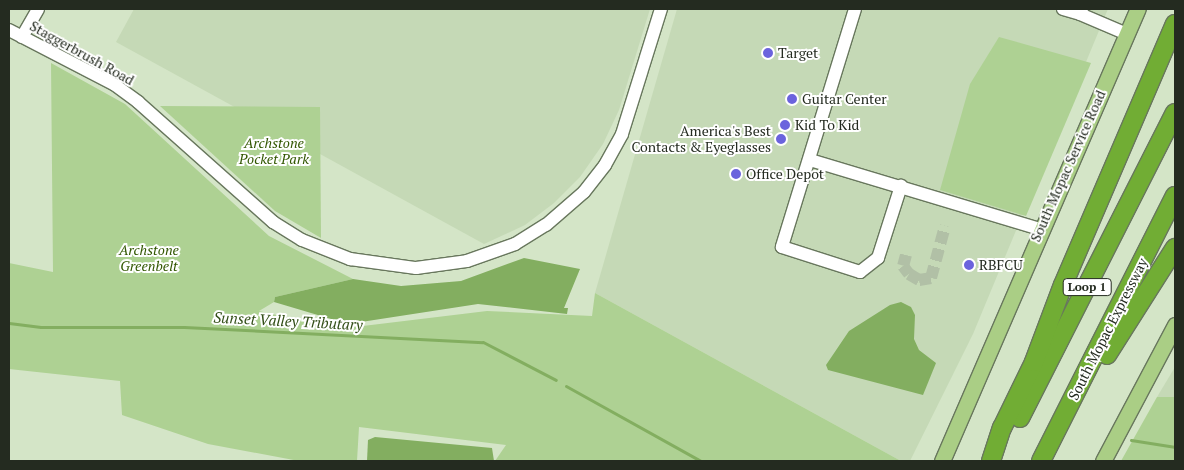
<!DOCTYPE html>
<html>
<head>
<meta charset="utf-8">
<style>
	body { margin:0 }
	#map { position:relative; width:1184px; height:470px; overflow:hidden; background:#d4e5c7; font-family:"PT Serif",serif }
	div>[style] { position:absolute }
	.built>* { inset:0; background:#c5d9b6 }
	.green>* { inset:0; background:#aed193 }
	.water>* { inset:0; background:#83ae60 }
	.stream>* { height:3px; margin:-1.5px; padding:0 1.5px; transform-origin:1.5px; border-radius:1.5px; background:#83ae60 }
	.minor-tunnel>* { height:12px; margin-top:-6px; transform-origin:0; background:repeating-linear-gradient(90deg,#b1c0a6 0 12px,transparent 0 18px) }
	.roads { filter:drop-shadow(1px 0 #68775d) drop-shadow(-1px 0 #68775d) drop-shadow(0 1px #68775d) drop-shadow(0 -1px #68775d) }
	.minor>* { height:12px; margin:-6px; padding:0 6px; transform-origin:6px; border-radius:6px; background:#fff }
	.major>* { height:15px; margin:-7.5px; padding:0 7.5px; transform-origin:7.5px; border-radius:7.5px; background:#aace85 }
	.highway>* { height:18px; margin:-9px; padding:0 9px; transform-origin:9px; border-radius:9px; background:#71ad34 }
	.dots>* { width:14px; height:14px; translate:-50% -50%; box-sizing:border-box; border:2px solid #fff; border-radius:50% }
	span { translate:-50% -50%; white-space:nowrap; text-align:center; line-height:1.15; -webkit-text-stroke:4px #fff; paint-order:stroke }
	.shield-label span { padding:1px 4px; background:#fff; border:1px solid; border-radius:4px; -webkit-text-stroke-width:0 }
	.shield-label { font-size:12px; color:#242b20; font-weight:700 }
	.street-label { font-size:14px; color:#242b20 }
	.poi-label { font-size:14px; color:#242b20 }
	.left { translate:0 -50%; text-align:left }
	.right { translate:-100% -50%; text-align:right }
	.park-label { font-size:14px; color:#325700; font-style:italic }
	.water-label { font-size:15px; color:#324e17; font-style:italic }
	.frame { position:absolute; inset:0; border:10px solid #242b20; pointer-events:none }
</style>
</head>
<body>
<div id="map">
	<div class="built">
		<i style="clip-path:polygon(134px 9px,650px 9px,619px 110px,603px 144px,580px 177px,554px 203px,525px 225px,484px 244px,116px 42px)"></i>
		<i style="clip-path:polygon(677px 9px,1108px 9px,973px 334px,910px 461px,901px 461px,595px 293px)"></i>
		<i style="clip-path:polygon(1175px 367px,1175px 397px,1157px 397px)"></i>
	</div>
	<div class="green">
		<i style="clip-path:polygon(999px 37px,1091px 63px,1026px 216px,940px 190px,970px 84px)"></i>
		<i style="clip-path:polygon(51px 63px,125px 104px,269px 236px,353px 279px,275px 297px,274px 302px,259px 311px,338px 329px,487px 311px,592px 316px,595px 293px,901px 461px,495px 461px,506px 445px,359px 427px,357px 461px,299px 461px,208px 444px,122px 415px,120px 381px,9px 369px,9px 263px,53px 272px)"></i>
		<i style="clip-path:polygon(160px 106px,320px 107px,321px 238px,275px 211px)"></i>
		<i style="clip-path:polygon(1157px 397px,1175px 397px,1175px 461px,1121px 461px)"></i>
	</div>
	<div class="water">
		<i style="clip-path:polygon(524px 258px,580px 269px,564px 308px,568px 308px,567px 314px,478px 304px,348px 324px,274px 302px,275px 297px,353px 279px,401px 286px,461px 281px)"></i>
		<i style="clip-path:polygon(901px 302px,911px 307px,915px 315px,914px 339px,919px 350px,936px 363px,923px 395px,828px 370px,826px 365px,849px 331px,890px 305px)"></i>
		<i style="clip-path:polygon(375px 437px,492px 448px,494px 461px,367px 461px,368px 440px)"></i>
	</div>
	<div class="stream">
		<i style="left:9px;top:323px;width:32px;rotate:7deg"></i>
		<i style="left:41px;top:327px;width:143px"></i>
		<i style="left:184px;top:327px;width:299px;rotate:2.9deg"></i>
		<i style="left:483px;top:342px;width:82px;rotate:27.5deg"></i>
		<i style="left:566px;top:386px;width:154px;rotate:29.1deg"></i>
		<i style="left:1131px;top:440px;width:45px;rotate:9deg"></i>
	</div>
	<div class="minor-tunnel">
		<i style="left:906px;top:255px;width:11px;rotate:105deg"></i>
		<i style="left:903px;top:266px;width:10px;rotate:53deg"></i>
		<i style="left:909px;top:274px;width:12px;rotate:31deg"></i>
		<i style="left:919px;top:280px;width:12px;rotate:-9deg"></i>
		<i style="left:931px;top:278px;width:54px;rotate:-74.9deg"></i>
	</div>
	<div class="roads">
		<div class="minor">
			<i style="left:855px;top:9px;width:249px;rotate:107.1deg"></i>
			<i style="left:782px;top:247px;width:82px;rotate:17.8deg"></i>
			<i style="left:860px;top:272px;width:23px;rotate:-38deg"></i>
			<i style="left:878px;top:258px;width:76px;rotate:-72.3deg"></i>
			<i style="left:1063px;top:9px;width:18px;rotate:16deg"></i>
			<i style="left:1082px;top:9px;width:5px;rotate:112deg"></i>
			<i style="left:1080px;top:14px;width:51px;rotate:23.1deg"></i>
			<i style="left:9px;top:30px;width:119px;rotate:27.4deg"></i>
			<i style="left:115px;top:85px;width:29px;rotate:36deg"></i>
			<i style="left:138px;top:102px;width:181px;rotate:41.6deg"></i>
			<i style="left:273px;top:222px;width:34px;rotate:32deg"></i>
			<i style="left:302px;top:240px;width:52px;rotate:21.6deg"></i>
			<i style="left:350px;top:259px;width:67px;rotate:7.8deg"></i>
			<i style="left:416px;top:268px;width:51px;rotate:-7.8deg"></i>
			<i style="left:467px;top:261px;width:51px;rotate:-19.5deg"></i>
			<i style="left:515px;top:244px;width:36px;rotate:-32deg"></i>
			<i style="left:546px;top:225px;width:50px;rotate:-41deg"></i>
			<i style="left:584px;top:192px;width:34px;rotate:-52deg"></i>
			<i style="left:605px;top:165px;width:35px;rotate:-61deg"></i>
			<i style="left:622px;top:134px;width:131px;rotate:-72.7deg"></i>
			<i style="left:22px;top:37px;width:32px;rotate:-60deg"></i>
			<i style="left:810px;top:160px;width:240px;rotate:16.7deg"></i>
		</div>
		<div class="major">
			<i style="left:942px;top:461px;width:493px;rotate:-66.6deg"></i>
			<i style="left:1103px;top:461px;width:154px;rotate:-62.1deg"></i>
		</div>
		<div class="highway">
			<i style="left:1107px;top:355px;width:127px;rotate:-57.6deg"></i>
			<i style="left:1020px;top:418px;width:342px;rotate:-63.1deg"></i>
			<i style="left:991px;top:461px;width:35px;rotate:-72deg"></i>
			<i style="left:1002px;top:428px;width:73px;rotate:-64.1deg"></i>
			<i style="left:1034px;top:362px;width:82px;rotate:-69.4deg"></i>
			<i style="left:1063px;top:285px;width:284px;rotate:-66.8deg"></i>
			<i style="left:1041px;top:461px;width:297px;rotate:-63.2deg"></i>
		</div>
	</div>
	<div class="dots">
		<i style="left:768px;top:53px;background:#6b63dd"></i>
		<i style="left:792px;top:99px;background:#6b63dd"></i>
		<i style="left:785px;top:125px;background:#6b63dd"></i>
		<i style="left:781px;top:139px;background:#6b63dd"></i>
		<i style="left:736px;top:174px;background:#6b63dd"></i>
		<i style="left:969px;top:265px;background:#6b63dd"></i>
	</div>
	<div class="shield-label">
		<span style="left:1087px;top:287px">Loop 1</span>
	</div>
	<div class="street-label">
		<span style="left:82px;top:53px;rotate:29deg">Staggerbrush Road</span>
		<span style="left:1068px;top:166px;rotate:-66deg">South Mopac Service Road</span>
		<span style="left:1108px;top:329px;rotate:-63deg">South Mopac Expressway</span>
	</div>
	<div class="poi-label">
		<span class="left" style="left:778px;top:53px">Target</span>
		<span class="left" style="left:802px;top:99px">Guitar Center</span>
		<span class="left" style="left:795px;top:125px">Kid To Kid</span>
		<span class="right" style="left:771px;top:139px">America's Best<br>Contacts &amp; Eyeglasses</span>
		<span class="left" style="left:746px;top:174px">Office Depot</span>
		<span class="left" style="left:979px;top:265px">RBFCU</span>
	</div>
	<div class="park-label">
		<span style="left:274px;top:151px">Archstone<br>Pocket Park</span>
		<span style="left:149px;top:258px">Archstone<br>Greenbelt</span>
	</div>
	<div class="water-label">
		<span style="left:288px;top:321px;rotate:3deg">Sunset Valley Tributary</span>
	</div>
	<div class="frame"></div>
</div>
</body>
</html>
